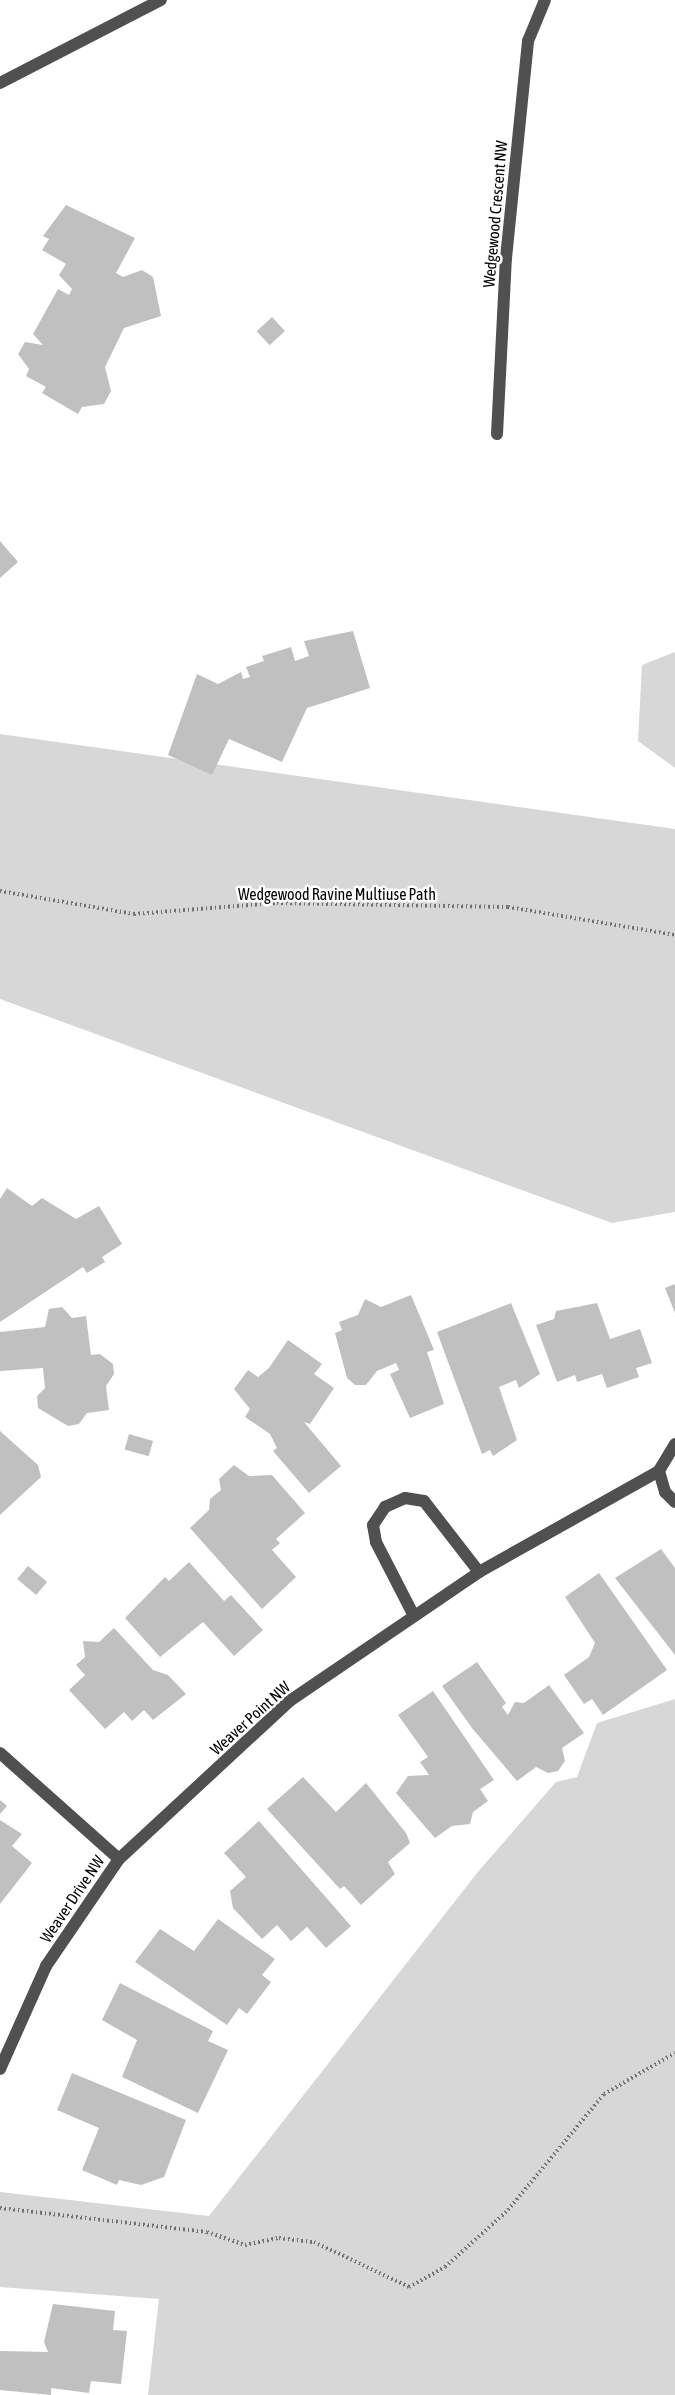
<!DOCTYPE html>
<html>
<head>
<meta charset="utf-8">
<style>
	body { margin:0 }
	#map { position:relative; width:675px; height:2395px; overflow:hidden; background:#fff; font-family:"Asap Condensed",sans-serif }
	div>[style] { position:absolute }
	.green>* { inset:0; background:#d7d7d7 }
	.building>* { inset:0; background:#c0c0c0; transform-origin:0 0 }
	.path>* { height:4px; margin-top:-2px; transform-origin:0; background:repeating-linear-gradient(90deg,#727272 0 1.5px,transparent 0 4.5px) }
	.minor>* { height:12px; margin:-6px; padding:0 6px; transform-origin:6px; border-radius:6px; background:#505050 }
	span { translate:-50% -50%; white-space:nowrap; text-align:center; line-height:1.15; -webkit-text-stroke:5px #fff; paint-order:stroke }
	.street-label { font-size:16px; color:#000 }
</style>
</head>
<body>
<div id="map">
	<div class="green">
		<i style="clip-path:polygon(675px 652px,675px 768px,638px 741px,642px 665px)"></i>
		<i style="clip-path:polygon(0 734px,675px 829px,675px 1212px,612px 1223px,0 999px)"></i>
		<i style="clip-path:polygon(675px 1699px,675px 2395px,148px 2395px,159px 2299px,0 2287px,0 2192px,209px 2216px,477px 1873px,556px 1782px,577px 1777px,597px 1723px)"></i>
	</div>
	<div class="building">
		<i style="clip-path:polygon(66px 205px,135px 238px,116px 273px,123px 277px,142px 270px,153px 277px,161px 316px,124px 328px,105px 367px,111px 391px,104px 404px,82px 407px,78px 414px,42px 393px,46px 387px,26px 376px,29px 369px,18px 354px,25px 342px,43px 345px,33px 334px,58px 289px,69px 295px,72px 289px,59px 275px,66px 264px,42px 250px,49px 239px,43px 236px)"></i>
		<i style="left:272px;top:317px;width:19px;height:21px;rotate:47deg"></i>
		<i style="clip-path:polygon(0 541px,18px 562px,0 578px)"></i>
		<i style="clip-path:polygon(353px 631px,370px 688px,307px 708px,282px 762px,229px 739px,212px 775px,168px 755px,197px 674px,218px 684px,241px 672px,243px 679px,250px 677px,246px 667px,264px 661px,262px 656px,291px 647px,295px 661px,309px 656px,304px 641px)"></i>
		<i style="clip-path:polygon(7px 1188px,32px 1206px,42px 1198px,76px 1219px,99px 1206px,122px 1244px,102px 1257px,105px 1262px,87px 1273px,83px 1267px,0 1322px,0 1199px)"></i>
		<i style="clip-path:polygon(675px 1284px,675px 1313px,665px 1288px)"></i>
		<i style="clip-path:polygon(411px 1295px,434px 1350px,427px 1352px,444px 1404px,410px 1418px,390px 1374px,399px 1370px,396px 1363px,377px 1371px,366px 1385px,355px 1385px,347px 1378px,335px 1333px,342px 1330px,339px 1322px,358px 1315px,365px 1299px,381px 1307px)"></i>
		<i style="clip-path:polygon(511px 1303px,540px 1374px,519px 1388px,516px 1380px,499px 1387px,517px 1440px,493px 1456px,490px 1450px,482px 1454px,437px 1332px)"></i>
		<i style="clip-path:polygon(597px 1303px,610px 1339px,640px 1329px,652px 1363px,636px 1368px,639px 1377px,607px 1388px,602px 1374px,577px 1382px,575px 1375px,557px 1382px,536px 1325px,554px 1319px,556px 1311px)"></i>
		<i style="clip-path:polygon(62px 1307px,72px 1318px,86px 1316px,91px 1355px,100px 1354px,113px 1364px,114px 1374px,106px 1386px,109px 1410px,87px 1413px,79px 1424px,68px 1426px,38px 1408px,37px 1396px,45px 1388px,43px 1368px,0 1371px,0 1332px,45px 1327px,49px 1309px)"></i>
		<i style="clip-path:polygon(288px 1340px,322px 1364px,314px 1374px,334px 1388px,310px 1424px,304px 1422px,341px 1466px,309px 1493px,273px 1451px,277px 1448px,270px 1434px,245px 1417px,250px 1409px,234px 1389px,248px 1370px,258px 1377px,269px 1368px)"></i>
		<i style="clip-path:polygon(0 1431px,38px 1465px,41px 1477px,0 1515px)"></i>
		<i style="left:129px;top:1434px;width:25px;height:16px;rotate:16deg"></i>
		<i style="clip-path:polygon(234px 1465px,249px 1476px,272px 1475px,305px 1513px,276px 1539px,280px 1543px,272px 1550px,296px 1577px,262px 1609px,190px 1528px,209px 1510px,210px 1499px,221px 1490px,219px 1479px)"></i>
		<i style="clip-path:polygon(661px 1549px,675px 1568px,675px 1655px,615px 1578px)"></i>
		<i style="clip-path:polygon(189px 1562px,224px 1601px,231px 1595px,263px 1630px,234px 1656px,203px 1622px,160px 1657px,125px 1618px,165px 1577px,169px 1581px)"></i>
		<i style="left:28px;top:1566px;width:25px;height:17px;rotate:40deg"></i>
		<i style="clip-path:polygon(599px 1573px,667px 1670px,603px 1715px,592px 1699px,584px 1704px,564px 1675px,589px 1657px,595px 1643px,565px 1597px)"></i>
		<i style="clip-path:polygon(114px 1628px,153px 1670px,168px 1675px,186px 1694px,153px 1720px,144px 1710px,132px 1721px,124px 1712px,105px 1729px,69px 1690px,85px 1675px,76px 1665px,85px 1657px,83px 1641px,99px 1642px)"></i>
		<i style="clip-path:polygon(477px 1662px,506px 1703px,502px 1707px,508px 1715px,515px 1702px,524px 1703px,549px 1685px,584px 1733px,562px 1748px,565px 1761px,558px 1771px,548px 1773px,536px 1767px,517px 1781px,472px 1728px,442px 1686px)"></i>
		<i style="clip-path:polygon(433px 1691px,494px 1780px,480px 1789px,488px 1801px,473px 1812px,470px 1824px,452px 1826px,435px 1838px,396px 1793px,408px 1776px,429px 1775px,420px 1762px,428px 1757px,398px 1715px)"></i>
		<i style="clip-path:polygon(303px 1777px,336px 1812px,366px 1783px,406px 1833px,410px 1843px,388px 1862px,395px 1874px,361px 1905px,344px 1886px,340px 1889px,267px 1809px)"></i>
		<i style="clip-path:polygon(0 1800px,7px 1806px,0 1814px)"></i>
		<i style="clip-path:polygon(0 1820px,22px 1834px,12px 1846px,32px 1863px,0 1904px)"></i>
		<i style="clip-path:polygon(259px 1821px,351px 1926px,326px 1948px,307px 1927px,291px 1941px,277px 1925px,262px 1939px,233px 1908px,230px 1891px,246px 1877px,224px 1853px)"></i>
		<i style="clip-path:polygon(218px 1919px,275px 1959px,262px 1975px,271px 1982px,247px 2014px,239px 2008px,227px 2025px,135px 1962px,160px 1929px,194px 1951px)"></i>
		<i style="clip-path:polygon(120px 1983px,213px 2031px,208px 2041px,228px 2050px,198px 2113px,122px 2077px,137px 2040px,102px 2020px)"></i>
		<i style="clip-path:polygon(72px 2073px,186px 2120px,164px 2177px,141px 2185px,119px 2180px,117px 2185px,82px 2170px,99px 2128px,57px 2110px)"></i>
		<i style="clip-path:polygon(53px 2304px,115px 2311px,113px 2330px,127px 2331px,121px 2384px,91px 2381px,89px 2393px,51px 2388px,51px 2395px,0 2390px,0 2351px,48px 2352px,44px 2342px)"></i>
	</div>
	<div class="path">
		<i style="left:0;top:891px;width:136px;rotate:9.7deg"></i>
		<i style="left:134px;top:914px;width:143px;rotate:-4.4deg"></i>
		<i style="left:277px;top:903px;width:231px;rotate:1deg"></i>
		<i style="left:508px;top:907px;width:169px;rotate:9.5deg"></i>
		<i style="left:0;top:2208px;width:208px;rotate:6.6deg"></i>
		<i style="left:207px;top:2232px;width:40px;rotate:18.9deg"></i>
		<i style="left:245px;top:2245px;width:35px;rotate:-12deg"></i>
		<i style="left:279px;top:2238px;width:35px;rotate:7deg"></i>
		<i style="left:314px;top:2242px;width:105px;rotate:25.3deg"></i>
		<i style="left:409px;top:2287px;width:41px;rotate:-29.1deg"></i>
		<i style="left:445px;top:2267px;width:85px;rotate:-42.1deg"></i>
		<i style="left:508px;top:2210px;width:151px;rotate:-50.4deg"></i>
		<i style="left:604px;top:2094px;width:82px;rotate:-30deg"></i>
	</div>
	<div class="minor">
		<i style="left:0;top:83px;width:181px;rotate:-27.3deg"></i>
		<i style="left:497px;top:434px;width:176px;rotate:-87.1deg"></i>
		<i style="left:506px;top:258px;width:218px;rotate:-84.2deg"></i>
		<i style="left:528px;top:41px;width:44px;rotate:-67.5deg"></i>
		<i style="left:675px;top:1444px;width:31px;rotate:121deg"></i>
		<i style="left:659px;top:1471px;width:22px;rotate:74deg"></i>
		<i style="left:665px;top:1492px;width:14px;rotate:45deg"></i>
		<i style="left:414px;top:1616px;width:83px;rotate:-117.2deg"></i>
		<i style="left:376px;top:1542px;width:17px;rotate:-100deg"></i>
		<i style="left:373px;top:1525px;width:22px;rotate:-56deg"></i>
		<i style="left:385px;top:1507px;width:22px;rotate:-24deg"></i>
		<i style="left:405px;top:1498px;width:19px;rotate:9deg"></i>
		<i style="left:424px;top:1501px;width:90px;rotate:52.2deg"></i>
		<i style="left:0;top:1753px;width:159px;rotate:41.7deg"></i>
		<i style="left:0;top:2069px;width:113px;rotate:-65.9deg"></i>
		<i style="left:46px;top:1966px;width:130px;rotate:-55.7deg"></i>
		<i style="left:119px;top:1859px;width:234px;rotate:-42.8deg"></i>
		<i style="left:291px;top:1700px;width:227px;rotate:-34.2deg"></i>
		<i style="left:479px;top:1572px;width:206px;rotate:-29.3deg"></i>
	</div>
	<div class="street-label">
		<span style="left:495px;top:214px;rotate:-85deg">Wedgewood Crescent NW</span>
		<span style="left:337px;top:894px">Wedgewood Ravine Multiuse Path</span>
		<span style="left:250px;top:1718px;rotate:-42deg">Weaver Point NW</span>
		<span style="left:72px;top:1899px;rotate:-56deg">Weaver Drive NW</span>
	</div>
</div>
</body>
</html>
